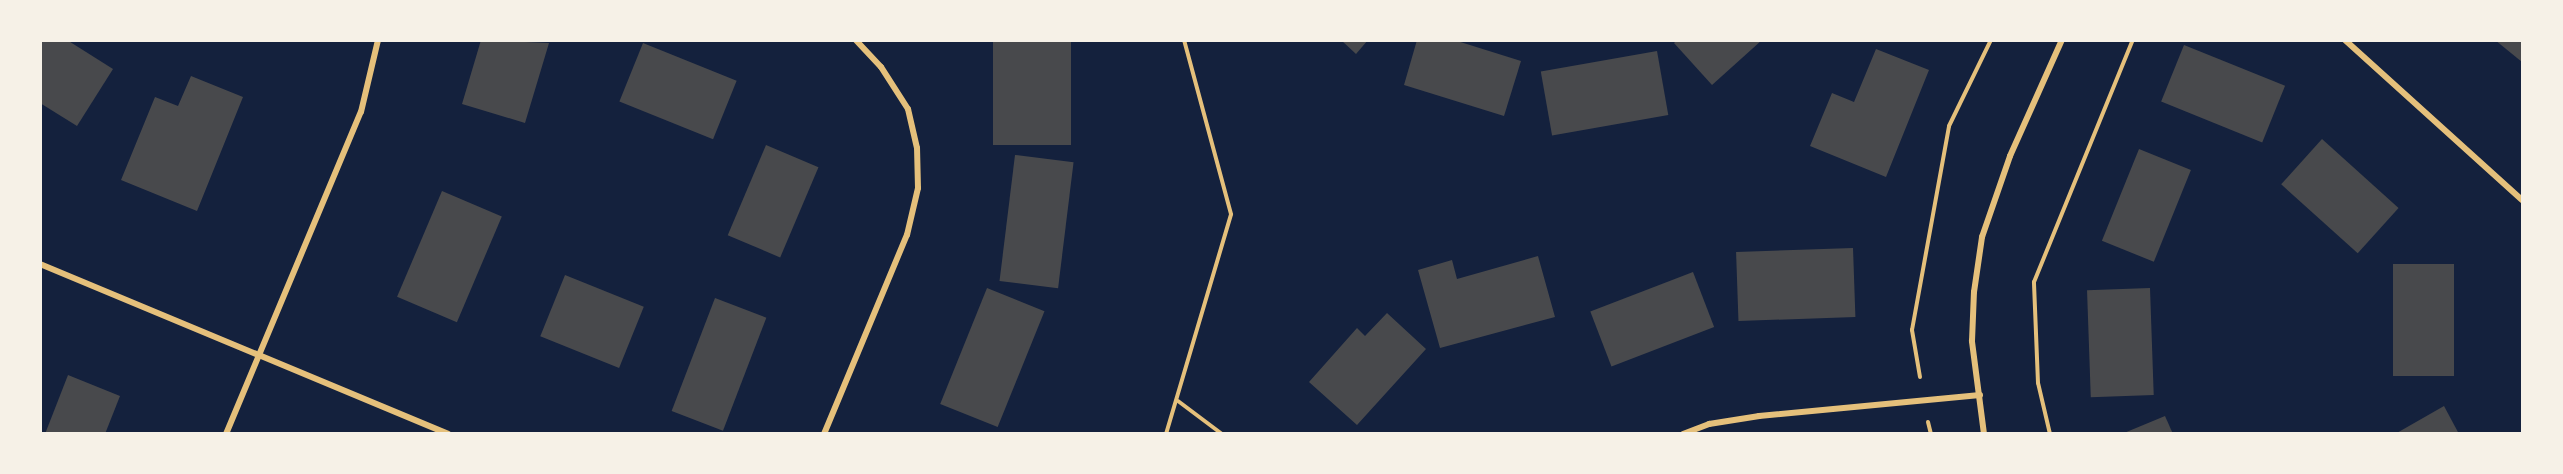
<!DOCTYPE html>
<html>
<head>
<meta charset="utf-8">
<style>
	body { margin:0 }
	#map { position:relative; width:2563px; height:474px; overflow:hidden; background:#14213d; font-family:"IBM Plex Sans",sans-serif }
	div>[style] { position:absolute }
	.building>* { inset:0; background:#48494c; transform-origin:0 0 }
	.path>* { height:4px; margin:-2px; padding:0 2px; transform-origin:2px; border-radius:2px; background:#e5c07b }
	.minor>* { height:6px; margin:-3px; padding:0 3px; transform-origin:3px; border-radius:3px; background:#e5c07b }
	span { translate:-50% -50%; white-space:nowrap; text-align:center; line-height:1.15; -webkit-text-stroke:4.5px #f6f1e7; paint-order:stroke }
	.frame { position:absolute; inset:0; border:42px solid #f6f1e7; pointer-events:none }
</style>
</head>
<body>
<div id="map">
	<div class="building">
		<i style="clip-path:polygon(40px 40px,67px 40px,113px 69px,77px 126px,40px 103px)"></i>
		<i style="clip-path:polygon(481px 40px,549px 43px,525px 123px,462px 104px)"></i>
		<i style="left:993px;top:40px;width:78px;height:105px"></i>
		<i style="clip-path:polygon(1341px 40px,1368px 40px,1356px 54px)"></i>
		<i style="clip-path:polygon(1417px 40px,1454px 40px,1521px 61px,1504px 116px,1404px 85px)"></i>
		<i style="clip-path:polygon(1677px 40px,1762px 40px,1712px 85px,1674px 43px)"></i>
		<i style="clip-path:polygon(2495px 40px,2522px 40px,2522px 62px)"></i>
		<i style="left:643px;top:43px;width:101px;height:63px;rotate:22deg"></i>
		<i style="left:2184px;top:45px;width:109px;height:61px;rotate:22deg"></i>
		<i style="clip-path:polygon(1876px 49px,1929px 70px,1886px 177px,1810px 146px,1832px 93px,1854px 102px)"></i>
		<i style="left:1657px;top:51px;width:65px;height:118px;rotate:80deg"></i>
		<i style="clip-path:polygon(191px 76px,243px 97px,197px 211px,121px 180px,155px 97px,178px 106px)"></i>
		<i style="left:2322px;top:139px;width:103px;height:61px;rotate:42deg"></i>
		<i style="left:766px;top:145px;width:57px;height:98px;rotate:23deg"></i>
		<i style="left:2139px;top:149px;width:56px;height:99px;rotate:22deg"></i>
		<i style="left:1015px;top:155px;width:59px;height:127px;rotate:7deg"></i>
		<i style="left:442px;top:191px;width:65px;height:115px;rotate:23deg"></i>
		<i style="left:1853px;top:248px;width:69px;height:117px;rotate:88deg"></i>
		<i style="clip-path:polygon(1538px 256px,1555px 317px,1440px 348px,1418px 270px,1452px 260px,1457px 279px)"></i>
		<i style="left:2393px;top:264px;width:61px;height:112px"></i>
		<i style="left:1693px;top:272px;width:59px;height:110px;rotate:69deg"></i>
		<i style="left:565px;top:275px;width:85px;height:66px;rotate:22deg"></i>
		<i style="left:987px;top:288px;width:62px;height:125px;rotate:22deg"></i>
		<i style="left:2150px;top:288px;width:107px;height:63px;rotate:88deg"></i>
		<i style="left:715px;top:298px;width:55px;height:121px;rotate:21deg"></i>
		<i style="clip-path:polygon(1387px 313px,1426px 349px,1357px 425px,1309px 382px,1357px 328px,1365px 336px)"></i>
		<i style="clip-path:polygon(68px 375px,120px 396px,105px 434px,45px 434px)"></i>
		<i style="clip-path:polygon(2444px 406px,2459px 434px,2395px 434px)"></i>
		<i style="clip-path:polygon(2165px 416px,2173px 434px,2124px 434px,2124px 433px)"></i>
	</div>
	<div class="path">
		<i style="left:1920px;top:377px;width:48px;rotate:-99.7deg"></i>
		<i style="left:1912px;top:330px;width:207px;rotate:-79.7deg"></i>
		<i style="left:1949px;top:126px;width:96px;rotate:-64deg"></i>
		<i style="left:1178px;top:401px;width:55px;rotate:36.9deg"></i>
		<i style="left:1928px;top:422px;width:12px;rotate:76deg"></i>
		<i style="left:1166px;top:434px;width:229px;rotate:-73.5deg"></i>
		<i style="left:1231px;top:214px;width:180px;rotate:-105.1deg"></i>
		<i style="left:2050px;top:434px;width:52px;rotate:-103.2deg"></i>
		<i style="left:2038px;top:383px;width:101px;rotate:-92.3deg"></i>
		<i style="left:2034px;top:282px;width:261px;rotate:-67.8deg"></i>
	</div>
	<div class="minor">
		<i style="left:2345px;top:40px;width:239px;rotate:42.1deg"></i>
		<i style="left:40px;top:264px;width:442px;rotate:22.6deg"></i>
		<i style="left:226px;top:434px;width:349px;rotate:-67.3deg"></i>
		<i style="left:361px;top:112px;width:74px;rotate:-76.7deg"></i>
		<i style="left:824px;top:434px;width:216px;rotate:-67.4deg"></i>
		<i style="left:907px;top:235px;width:48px;rotate:-76.8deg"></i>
		<i style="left:918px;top:188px;width:40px;rotate:-91.4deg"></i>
		<i style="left:917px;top:148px;width:40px;rotate:-103deg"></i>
		<i style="left:908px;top:109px;width:50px;rotate:-122.7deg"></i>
		<i style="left:881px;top:67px;width:37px;rotate:-133deg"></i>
		<i style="left:1683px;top:434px;width:28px;rotate:-21deg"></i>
		<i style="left:1709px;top:424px;width:51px;rotate:-9.1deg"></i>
		<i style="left:1759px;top:416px;width:222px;rotate:-5.4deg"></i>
		<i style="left:1984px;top:434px;width:94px;rotate:-97.4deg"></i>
		<i style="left:1972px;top:341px;width:49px;rotate:-87.7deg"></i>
		<i style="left:1974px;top:292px;width:56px;rotate:-81.7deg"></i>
		<i style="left:1982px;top:237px;width:86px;rotate:-70.9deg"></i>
		<i style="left:2010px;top:156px;width:127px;rotate:-65.9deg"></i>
	</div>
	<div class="frame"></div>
</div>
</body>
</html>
